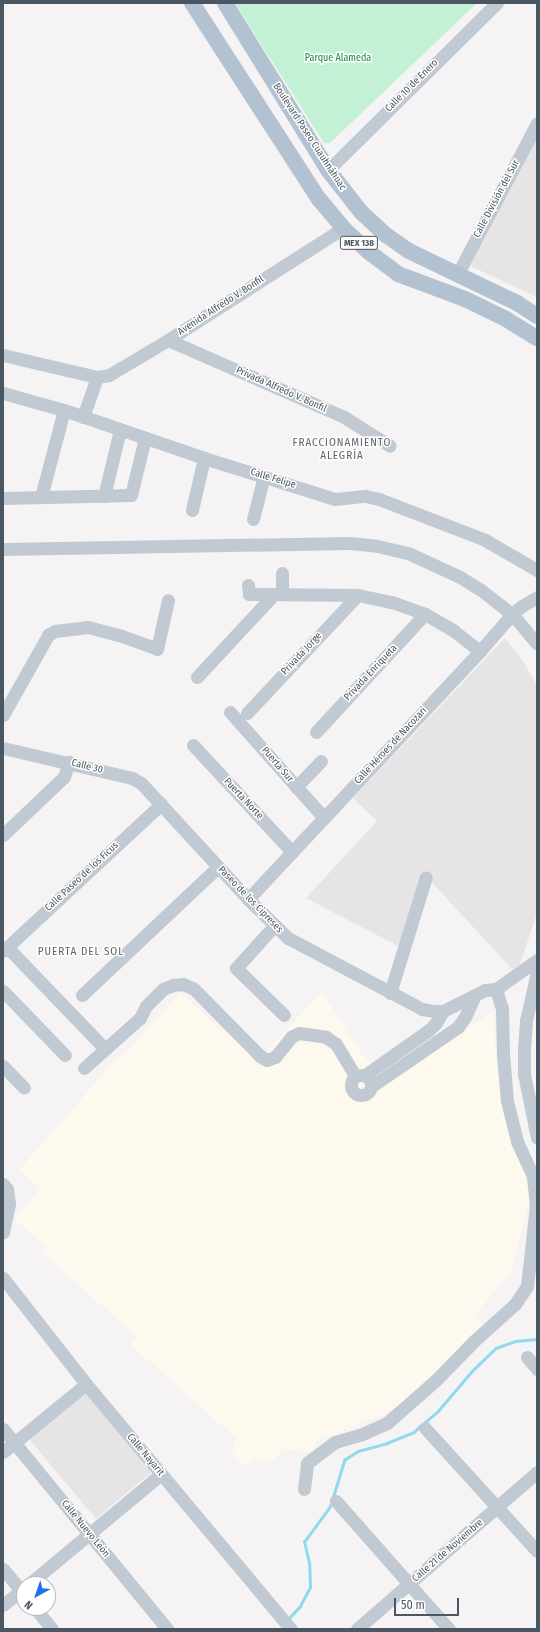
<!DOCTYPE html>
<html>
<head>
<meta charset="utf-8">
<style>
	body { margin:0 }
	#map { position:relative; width:540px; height:1632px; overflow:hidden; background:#f5f3f3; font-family:"Fira Sans Condensed",sans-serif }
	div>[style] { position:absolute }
	.commercial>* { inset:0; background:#fdf9ef }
	.education>* { inset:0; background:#e6e4e5; transform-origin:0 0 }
	.green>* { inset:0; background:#c3f1d5 }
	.stream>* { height:2.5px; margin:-1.25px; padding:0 1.25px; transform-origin:1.25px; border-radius:1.25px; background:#90daee }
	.minor>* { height:13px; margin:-6.5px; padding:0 6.5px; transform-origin:6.5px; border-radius:6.5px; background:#c1cad2 }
	.minor>.ring { margin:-6.5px; padding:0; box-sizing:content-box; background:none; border:13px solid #c1cad2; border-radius:50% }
	.major>* { height:16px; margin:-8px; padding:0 8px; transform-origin:8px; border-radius:8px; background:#b3c2d1 }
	span { translate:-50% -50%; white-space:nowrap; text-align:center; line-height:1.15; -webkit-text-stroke:3px #fff; paint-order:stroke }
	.shield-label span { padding:1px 3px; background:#fff; border:1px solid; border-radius:3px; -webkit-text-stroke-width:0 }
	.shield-label { font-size:9px; color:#4a5661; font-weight:700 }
	.park-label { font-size:10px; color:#17864f }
	.street-label { font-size:10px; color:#4a5661 }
	.neighbourhood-label { font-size:11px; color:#5f6368; letter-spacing:1px }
	.frame { position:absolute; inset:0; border:4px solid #4a5661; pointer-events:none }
	.north { position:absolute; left:16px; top:1576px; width:40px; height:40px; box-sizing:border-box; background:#fff; border:1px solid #b7bbc0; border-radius:50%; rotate:220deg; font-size:11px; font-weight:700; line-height:16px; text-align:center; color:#4a5661 }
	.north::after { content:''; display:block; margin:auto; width:14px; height:18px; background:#1a73e8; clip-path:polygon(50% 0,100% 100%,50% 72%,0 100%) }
	.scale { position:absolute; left:394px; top:1598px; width:65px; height:18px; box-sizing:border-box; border:2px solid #4a5661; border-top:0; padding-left:5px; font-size:12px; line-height:14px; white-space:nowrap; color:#4a5661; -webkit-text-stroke:3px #fff; paint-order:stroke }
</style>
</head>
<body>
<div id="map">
	<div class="commercial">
		<i style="clip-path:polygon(322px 992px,361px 1053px,387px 1079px,494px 1011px,495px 1048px,501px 1102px,512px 1144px,532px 1190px,511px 1272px,474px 1316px,482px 1324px,432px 1375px,403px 1402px,384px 1415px,320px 1439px,314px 1446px,314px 1452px,284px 1450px,271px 1461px,265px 1463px,259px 1458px,247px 1465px,237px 1461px,232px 1451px,236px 1438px,130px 1344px,137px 1337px,43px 1253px,47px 1248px,14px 1219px,40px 1189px,19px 1170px,119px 1056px,128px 1051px,180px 993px,258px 1061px)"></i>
	</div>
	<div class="education">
		<i style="clip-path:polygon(537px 138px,537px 297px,470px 266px)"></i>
		<i style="clip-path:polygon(505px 638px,522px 660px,537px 685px,537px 913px,519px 967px,512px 969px,425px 875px,402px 948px,306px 898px,377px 821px,353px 798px)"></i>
		<i style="left:89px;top:1389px;width:104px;height:78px;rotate:50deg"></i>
	</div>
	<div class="green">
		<i style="clip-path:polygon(235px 3px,477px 3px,330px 143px,324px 143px)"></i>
	</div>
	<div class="stream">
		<i style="left:424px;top:1423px;width:17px;rotate:-40deg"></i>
		<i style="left:437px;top:1412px;width:54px;rotate:-49.5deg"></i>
		<i style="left:472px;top:1371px;width:33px;rotate:-44deg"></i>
		<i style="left:496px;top:1348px;width:20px;rotate:-20deg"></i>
		<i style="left:515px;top:1341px;width:22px;rotate:-5deg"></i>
		<i style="left:333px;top:1497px;width:39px;rotate:-73deg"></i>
		<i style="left:344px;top:1460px;width:17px;rotate:-33deg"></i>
		<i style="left:358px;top:1451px;width:30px;rotate:-15deg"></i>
		<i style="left:387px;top:1443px;width:29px;rotate:-22deg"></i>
		<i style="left:414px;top:1432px;width:8px;rotate:-45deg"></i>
		<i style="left:289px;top:1618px;width:16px;rotate:-47deg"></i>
		<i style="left:300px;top:1606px;width:21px;rotate:-62deg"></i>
		<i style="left:310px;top:1587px;width:24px;rotate:-92deg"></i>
		<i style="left:309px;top:1563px;width:22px;rotate:-103deg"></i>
		<i style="left:304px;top:1542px;width:42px;rotate:-53.7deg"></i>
		<i style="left:329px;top:1508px;width:7px;rotate:-63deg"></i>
	</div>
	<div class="minor">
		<i style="left:328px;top:170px;width:238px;rotate:-44.7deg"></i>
		<i style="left:457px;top:275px;width:172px;rotate:-62.2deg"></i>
		<i style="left:168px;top:340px;width:192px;rotate:23.6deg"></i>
		<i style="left:344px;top:417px;width:54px;rotate:32.2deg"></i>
		<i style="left:3px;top:355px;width:97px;rotate:13.2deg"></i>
		<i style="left:97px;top:377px;width:12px;rotate:-9deg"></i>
		<i style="left:109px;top:375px;width:69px;rotate:-30.7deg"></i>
		<i style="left:168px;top:340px;width:208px;rotate:-32.6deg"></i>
		<i style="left:3px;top:393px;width:63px;rotate:15.6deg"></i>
		<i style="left:64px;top:410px;width:148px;rotate:18.9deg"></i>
		<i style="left:204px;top:458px;width:137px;rotate:17.4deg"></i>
		<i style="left:335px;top:499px;width:30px;rotate:-6deg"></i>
		<i style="left:365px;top:496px;width:14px;rotate:12deg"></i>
		<i style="left:379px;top:499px;width:114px;rotate:21.1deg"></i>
		<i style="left:485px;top:540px;width:60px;rotate:30deg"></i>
		<i style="left:83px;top:417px;width:42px;rotate:-70.7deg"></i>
		<i style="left:104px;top:496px;width:68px;rotate:-76.4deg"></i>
		<i style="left:41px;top:497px;width:90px;rotate:-75.2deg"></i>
		<i style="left:3px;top:498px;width:128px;rotate:-1.3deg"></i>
		<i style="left:131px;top:495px;width:59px;rotate:-76.2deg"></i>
		<i style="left:192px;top:510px;width:53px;rotate:-77deg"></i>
		<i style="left:253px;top:519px;width:44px;rotate:-75.7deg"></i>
		<i style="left:3px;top:549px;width:347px;rotate:-1deg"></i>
		<i style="left:350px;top:543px;width:27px;rotate:6deg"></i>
		<i style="left:377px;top:546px;width:32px;rotate:13deg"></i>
		<i style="left:408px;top:553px;width:57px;rotate:24.8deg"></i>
		<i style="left:460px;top:577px;width:25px;rotate:32deg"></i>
		<i style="left:481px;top:590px;width:39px;rotate:38deg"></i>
		<i style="left:512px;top:614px;width:39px;rotate:50deg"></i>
		<i style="left:248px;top:585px;width:9px;rotate:84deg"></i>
		<i style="left:249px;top:594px;width:109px;rotate:0.5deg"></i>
		<i style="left:358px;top:595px;width:35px;rotate:12deg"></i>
		<i style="left:392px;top:602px;width:35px;rotate:20deg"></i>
		<i style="left:425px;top:614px;width:34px;rotate:30deg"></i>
		<i style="left:454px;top:631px;width:33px;rotate:38deg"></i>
		<i style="left:282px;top:594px;width:21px;rotate:-90deg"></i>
		<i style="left:197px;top:677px;width:113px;rotate:-47.1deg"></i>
		<i style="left:230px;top:712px;width:142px;rotate:48.4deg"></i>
		<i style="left:247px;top:713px;width:162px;rotate:-46.8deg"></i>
		<i style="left:3px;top:715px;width:92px;rotate:-60.6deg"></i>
		<i style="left:48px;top:635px;width:8px;rotate:-30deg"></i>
		<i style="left:55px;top:631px;width:33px;rotate:-7deg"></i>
		<i style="left:88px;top:627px;width:35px;rotate:15deg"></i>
		<i style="left:122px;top:636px;width:37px;rotate:20deg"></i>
		<i style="left:157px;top:649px;width:50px;rotate:-77.3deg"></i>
		<i style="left:316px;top:732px;width:161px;rotate:-47.3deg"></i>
		<i style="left:193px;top:745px;width:146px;rotate:47.2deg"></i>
		<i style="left:3px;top:748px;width:132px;rotate:13.1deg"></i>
		<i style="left:132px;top:778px;width:10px;rotate:29deg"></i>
		<i style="left:141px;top:783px;width:158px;rotate:47.3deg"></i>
		<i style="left:248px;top:899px;width:56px;rotate:44.3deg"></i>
		<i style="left:288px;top:938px;width:152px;rotate:27.9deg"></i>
		<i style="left:422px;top:1009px;width:11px;rotate:10deg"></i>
		<i style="left:433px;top:1011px;width:10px"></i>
		<i style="left:443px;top:1011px;width:47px;rotate:-26.6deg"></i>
		<i style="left:485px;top:990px;width:11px;rotate:-5deg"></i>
		<i style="left:496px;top:989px;width:50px;rotate:-35.3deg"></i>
		<i style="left:296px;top:787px;width:36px;rotate:-46deg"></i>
		<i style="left:3px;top:835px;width:84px;rotate:-43.6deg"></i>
		<i style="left:64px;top:777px;width:16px;rotate:-72deg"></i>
		<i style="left:248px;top:899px;width:340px;rotate:-46.9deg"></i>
		<i style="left:480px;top:651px;width:49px;rotate:-49.1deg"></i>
		<i style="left:512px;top:614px;width:13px;rotate:-39deg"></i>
		<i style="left:522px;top:606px;width:17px;rotate:-31deg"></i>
		<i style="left:274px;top:926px;width:57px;rotate:132.1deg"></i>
		<i style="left:236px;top:968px;width:67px;rotate:44.4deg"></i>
		<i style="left:7px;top:947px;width:141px;rotate:46.1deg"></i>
		<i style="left:3px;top:951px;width:216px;rotate:-42.9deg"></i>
		<i style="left:537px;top:972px;width:50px;rotate:102.7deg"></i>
		<i style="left:526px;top:1021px;width:26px;rotate:94deg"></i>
		<i style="left:524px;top:1047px;width:27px;rotate:90deg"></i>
		<i style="left:524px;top:1074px;width:65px;rotate:78.5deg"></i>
		<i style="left:3px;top:991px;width:89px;rotate:45.9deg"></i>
		<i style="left:390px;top:993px;width:121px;rotate:-72.8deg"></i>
		<i style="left:82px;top:995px;width:187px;rotate:-43.3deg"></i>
		<i style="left:3px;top:1066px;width:30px;rotate:46deg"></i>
		<i style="left:84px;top:1068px;width:75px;rotate:-41.8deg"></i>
		<i style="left:140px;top:1018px;width:13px;rotate:-63deg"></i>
		<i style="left:146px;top:1006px;width:24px;rotate:-45deg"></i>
		<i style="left:163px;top:989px;width:11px;rotate:-22deg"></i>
		<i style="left:173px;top:985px;width:10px;rotate:-6deg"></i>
		<i style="left:183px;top:984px;width:12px;rotate:24deg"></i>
		<i style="left:194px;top:989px;width:94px;rotate:45.4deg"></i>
		<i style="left:260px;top:1056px;width:8px;rotate:30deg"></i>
		<i style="left:267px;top:1060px;width:9px;rotate:-21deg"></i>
		<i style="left:275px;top:1057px;width:26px;rotate:-51deg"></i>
		<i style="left:291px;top:1037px;width:9px;rotate:-27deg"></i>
		<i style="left:299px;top:1033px;width:27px;rotate:8deg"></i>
		<i style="left:326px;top:1037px;width:12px;rotate:35deg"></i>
		<i style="left:336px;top:1044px;width:37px;rotate:59deg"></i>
		<i class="ring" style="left:351px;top:1075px;width:7px;height:7px"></i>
		<i style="left:365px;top:1075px;width:78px;rotate:-35.1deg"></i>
		<i style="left:429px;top:1030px;width:10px;rotate:-45deg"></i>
		<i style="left:436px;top:1023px;width:14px;rotate:-60deg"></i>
		<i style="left:372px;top:1086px;width:104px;rotate:-34.5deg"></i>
		<i style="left:458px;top:1027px;width:14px;rotate:-56deg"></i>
		<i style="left:466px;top:1015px;width:22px;rotate:-66deg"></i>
		<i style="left:3px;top:1184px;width:6px;rotate:51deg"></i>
		<i style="left:7px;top:1189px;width:15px;rotate:82deg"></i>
		<i style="left:9px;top:1204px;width:29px;rotate:102deg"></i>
		<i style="left:3px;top:1278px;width:135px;rotate:51.9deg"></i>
		<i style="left:86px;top:1384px;width:319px;rotate:50.1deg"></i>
		<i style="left:527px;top:1357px;width:16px;rotate:50deg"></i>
		<i style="left:425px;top:1428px;width:166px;rotate:47.7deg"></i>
		<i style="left:3px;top:1429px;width:259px;rotate:50.6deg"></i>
		<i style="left:3px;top:1452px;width:107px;rotate:-39.3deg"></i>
		<i style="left:304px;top:1489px;width:26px;rotate:-83deg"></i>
		<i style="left:307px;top:1463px;width:35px;rotate:-37deg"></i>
		<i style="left:335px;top:1442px;width:26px;rotate:-16deg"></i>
		<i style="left:360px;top:1435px;width:30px;rotate:-24deg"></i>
		<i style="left:387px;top:1423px;width:65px;rotate:-41.3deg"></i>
		<i style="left:436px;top:1380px;width:54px;rotate:-45.7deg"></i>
		<i style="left:474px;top:1341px;width:55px;rotate:-42.1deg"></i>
		<i style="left:515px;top:1304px;width:22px;rotate:-56deg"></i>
		<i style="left:527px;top:1286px;width:81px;rotate:-83.6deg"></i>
		<i style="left:536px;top:1206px;width:30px;rotate:-96deg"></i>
		<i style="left:533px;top:1176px;width:38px;rotate:-115deg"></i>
		<i style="left:517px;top:1141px;width:41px;rotate:-104deg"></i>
		<i style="left:507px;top:1101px;width:48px;rotate:-94.8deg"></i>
		<i style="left:503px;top:1053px;width:44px;rotate:-91.3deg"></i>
		<i style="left:502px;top:1009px;width:21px;rotate:-107deg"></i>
		<i style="left:336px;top:1501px;width:171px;rotate:48.6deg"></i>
		<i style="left:3px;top:1569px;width:33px;rotate:50deg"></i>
		<i style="left:29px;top:1584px;width:172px;rotate:-39.8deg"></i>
		<i style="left:3px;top:1605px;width:27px;rotate:-39deg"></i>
		<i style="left:35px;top:1608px;width:27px;rotate:51deg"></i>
		<i style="left:357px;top:1629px;width:239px;rotate:-41.1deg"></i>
	</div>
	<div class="major">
		<i style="left:192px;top:3px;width:234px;rotate:57.1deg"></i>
		<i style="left:319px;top:199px;width:38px;rotate:50deg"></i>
		<i style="left:343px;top:228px;width:35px;rotate:43deg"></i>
		<i style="left:369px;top:252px;width:36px;rotate:37deg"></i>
		<i style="left:398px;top:274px;width:72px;rotate:20.5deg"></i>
		<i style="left:465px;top:299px;width:46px;rotate:26deg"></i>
		<i style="left:506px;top:319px;width:36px;rotate:32deg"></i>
		<i style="left:225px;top:3px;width:196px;rotate:58.3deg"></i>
		<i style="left:328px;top:170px;width:53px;rotate:51.8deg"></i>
		<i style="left:361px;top:212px;width:34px;rotate:43deg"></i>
		<i style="left:386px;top:235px;width:28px;rotate:35deg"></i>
		<i style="left:409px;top:251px;width:120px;rotate:25.7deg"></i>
		<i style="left:517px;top:303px;width:24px;rotate:33deg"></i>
	</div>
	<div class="shield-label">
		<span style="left:359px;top:243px">MEX 138</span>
	</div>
	<div class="park-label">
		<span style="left:338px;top:59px">Parque Alameda</span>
	</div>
	<div class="street-label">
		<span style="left:412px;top:86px;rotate:-45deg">Calle 10 de Enero</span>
		<span style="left:309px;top:137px;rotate:57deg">Boulevard Paseo Cuauhnáhuac</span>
		<span style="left:497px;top:199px;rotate:-62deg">Calle División del Sur</span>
		<span style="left:221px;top:306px;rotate:-33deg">Avenida Alfredo V. Bonfil</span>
		<span style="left:281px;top:390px;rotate:24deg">Privada Alfredo V. Bonfil</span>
		<span style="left:273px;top:479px;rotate:17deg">Calle Felipe</span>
		<span style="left:302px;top:654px;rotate:-47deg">Privada Jorge</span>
		<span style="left:371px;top:673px;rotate:-47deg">Privada Enriqueta</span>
		<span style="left:391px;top:746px;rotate:-47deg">Calle Héroes de Nacozari</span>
		<span style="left:277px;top:765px;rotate:49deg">Puerta Sur</span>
		<span style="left:87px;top:767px;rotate:14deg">Calle 30</span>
		<span style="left:243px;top:799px;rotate:47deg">Puerta Norte</span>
		<span style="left:82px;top:877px;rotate:-43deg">Calle Paseo de los Ficus</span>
		<span style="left:250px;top:900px;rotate:46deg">Paseo de los Cipreses</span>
		<span style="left:145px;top:1455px;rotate:50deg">Calle Nayarit</span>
		<span style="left:85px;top:1529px;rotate:51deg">Calle Nuevo León</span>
		<span style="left:448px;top:1551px;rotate:-41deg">Calle 21 de Noviembre</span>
	</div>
	<div class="neighbourhood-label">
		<span style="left:342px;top:450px">FRACCIONAMIENTO<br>ALEGRÍA</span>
		<span style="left:81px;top:952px">PUERTA DEL SOL</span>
	</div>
	<div class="frame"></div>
	<div class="north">N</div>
	<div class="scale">50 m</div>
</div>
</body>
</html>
